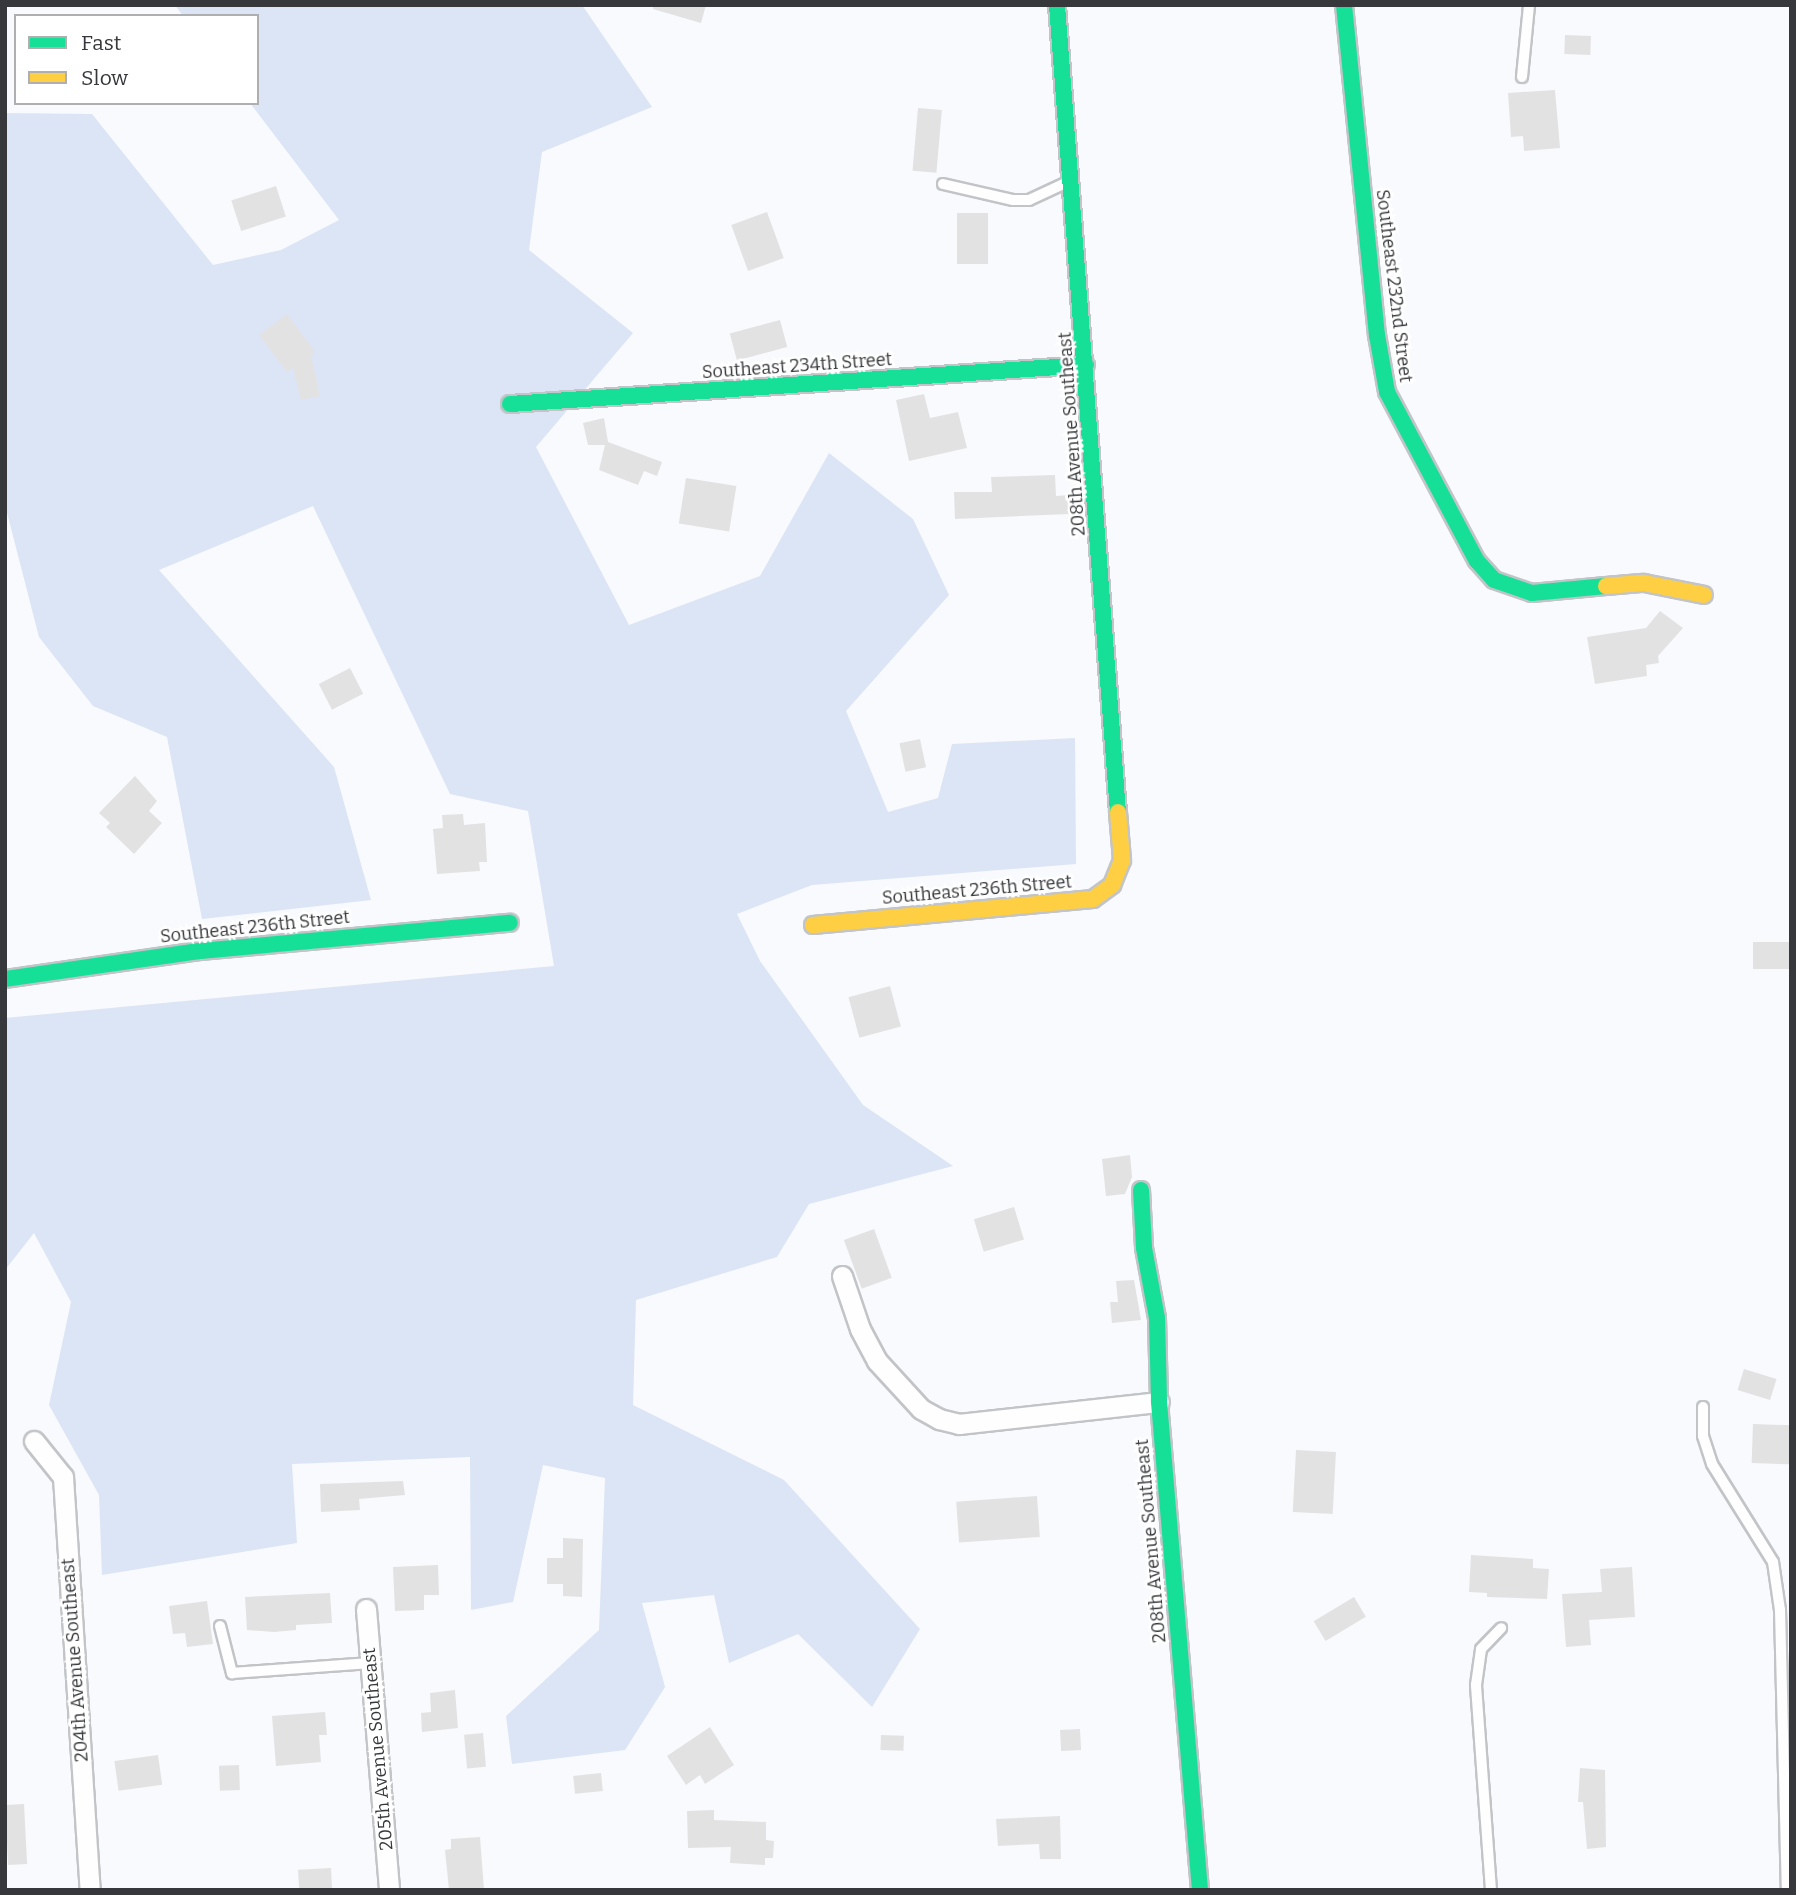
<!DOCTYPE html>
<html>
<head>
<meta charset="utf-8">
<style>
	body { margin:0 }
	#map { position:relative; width:1796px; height:1895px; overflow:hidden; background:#f8fafd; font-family:Bitter,serif }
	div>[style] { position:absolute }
	.green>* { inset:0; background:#dce5f5 }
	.building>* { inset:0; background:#e3e2e3; transform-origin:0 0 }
	.roads { filter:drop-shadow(2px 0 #c2c4c7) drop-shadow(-2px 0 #c2c4c7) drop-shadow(0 2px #c2c4c7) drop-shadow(0 -2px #c2c4c7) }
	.lane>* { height:10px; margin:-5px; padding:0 5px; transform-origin:5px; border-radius:5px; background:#fefeff }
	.street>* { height:19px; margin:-9.5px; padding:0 9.5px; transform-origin:9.5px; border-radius:9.5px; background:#fefeff }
	.fast>* { height:16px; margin:-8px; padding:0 8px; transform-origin:8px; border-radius:8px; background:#16e098 }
	.slow>* { height:16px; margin:-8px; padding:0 8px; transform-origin:8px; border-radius:8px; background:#ffcf43 }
	span { translate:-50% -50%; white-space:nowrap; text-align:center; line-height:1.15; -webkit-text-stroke:5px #fff; paint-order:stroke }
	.street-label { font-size:18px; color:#36383b }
	.frame { position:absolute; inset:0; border:7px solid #36383b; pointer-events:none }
	.legend { position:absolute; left:14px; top:14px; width:245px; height:91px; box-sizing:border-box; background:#fff; border:2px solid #afafb1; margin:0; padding:9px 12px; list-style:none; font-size:21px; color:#36383b }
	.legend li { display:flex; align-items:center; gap:14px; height:35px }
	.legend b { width:35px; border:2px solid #afafb1 }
</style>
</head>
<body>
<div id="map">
	<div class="green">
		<i style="clip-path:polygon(175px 5px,582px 5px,652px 107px,542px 152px,529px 250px,633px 333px,536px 447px,629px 625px,760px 576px,829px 453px,913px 519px,949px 595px,846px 711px,888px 812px,938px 798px,952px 744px,1075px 738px,1076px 864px,812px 885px,737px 914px,760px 961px,863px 1105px,953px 1166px,809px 1204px,777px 1257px,636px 1300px,633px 1405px,784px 1480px,920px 1629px,872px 1707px,798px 1634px,729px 1663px,714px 1595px,642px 1603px,665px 1687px,625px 1750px,512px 1764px,506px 1716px,599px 1630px,605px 1478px,543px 1465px,513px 1602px,471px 1610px,470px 1457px,292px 1464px,297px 1543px,102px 1575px,99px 1495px,49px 1405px,71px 1302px,34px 1233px,5px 1270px,5px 1018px,554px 966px,528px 811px,450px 794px,313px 506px,159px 570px,334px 767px,371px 900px,202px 919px,167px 737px,93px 706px,39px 637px,5px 505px,5px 113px,92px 114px,213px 265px,281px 250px,339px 220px,250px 103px,257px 103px,257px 16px,183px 16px)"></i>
	</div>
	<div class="building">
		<i style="clip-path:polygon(653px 5px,706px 5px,701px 23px,653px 9px)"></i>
		<i style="left:1565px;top:35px;width:26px;height:19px;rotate:2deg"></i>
		<i style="clip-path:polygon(1555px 90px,1560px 148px,1524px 151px,1523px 136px,1511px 137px,1508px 93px)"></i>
		<i style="left:918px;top:108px;width:24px;height:63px;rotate:5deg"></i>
		<i style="left:276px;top:186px;width:32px;height:47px;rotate:72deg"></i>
		<i style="left:767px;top:212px;width:49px;height:38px;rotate:70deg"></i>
		<i style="left:957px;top:213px;width:31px;height:51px"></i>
		<i style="clip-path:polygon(287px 314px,315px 352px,311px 355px,320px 396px,301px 400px,293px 368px,287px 372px,259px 335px)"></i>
		<i style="left:780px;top:320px;width:28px;height:52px;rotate:75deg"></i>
		<i style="clip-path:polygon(924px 394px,930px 418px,958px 412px,967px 448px,909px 461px,896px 400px)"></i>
		<i style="clip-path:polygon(604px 418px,608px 442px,662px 462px,657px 476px,644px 471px,638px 485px,599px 470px,605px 445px,588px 445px,583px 423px)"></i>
		<i style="clip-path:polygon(1055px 475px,1056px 496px,1069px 495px,1069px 514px,955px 519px,954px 492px,992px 492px,991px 477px)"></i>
		<i style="left:686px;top:478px;width:51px;height:46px;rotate:9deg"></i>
		<i style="clip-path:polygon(1660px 611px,1683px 628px,1658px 656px,1659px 663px,1646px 665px,1647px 676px,1595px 684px,1587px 637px,1646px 628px)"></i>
		<i style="left:350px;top:668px;width:29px;height:35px;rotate:63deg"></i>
		<i style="left:920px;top:739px;width:29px;height:21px;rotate:78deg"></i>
		<i style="clip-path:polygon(135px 776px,157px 801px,149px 811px,162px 823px,134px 854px,106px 827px,110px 823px,99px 813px)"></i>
		<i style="clip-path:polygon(463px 814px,464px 825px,485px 823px,487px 862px,479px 862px,480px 871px,437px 874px,433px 829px,443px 828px,442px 815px)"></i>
		<i style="left:1791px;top:942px;width:27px;height:38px;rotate:90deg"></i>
		<i style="left:890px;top:986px;width:42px;height:43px;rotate:75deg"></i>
		<i style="clip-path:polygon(1130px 1155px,1132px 1177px,1125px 1194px,1106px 1196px,1102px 1159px)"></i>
		<i style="left:1014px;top:1207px;width:34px;height:42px;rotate:73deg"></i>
		<i style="left:874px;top:1229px;width:52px;height:32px;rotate:70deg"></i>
		<i style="clip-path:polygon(1134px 1280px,1141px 1320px,1112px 1323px,1110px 1302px,1118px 1302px,1116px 1281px)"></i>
		<i style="left:1744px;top:1369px;width:34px;height:22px;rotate:17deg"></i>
		<i style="left:1753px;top:1424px;width:38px;height:39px;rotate:2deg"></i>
		<i style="left:1296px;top:1450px;width:40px;height:62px;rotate:3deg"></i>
		<i style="clip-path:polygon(403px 1481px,405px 1495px,359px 1499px,360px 1510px,321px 1512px,320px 1484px)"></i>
		<i style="left:1037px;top:1496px;width:41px;height:81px;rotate:86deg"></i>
		<i style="clip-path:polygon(563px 1538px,583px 1539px,582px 1597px,563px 1596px,563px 1584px,547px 1584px,547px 1558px,563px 1558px)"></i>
		<i style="clip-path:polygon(1471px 1555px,1533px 1559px,1533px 1568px,1549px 1569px,1547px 1599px,1487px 1597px,1487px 1593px,1469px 1592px)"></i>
		<i style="clip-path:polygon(438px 1565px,439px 1595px,424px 1595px,424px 1610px,395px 1611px,393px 1567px)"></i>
		<i style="clip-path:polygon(1632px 1567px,1635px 1617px,1589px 1620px,1591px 1645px,1566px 1647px,1562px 1594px,1602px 1592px,1600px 1569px)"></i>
		<i style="clip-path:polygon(330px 1593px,332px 1623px,296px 1625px,296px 1630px,274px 1632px,247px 1630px,245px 1597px)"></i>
		<i style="left:1354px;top:1597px;width:23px;height:47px;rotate:59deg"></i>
		<i style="clip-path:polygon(207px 1601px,213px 1644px,187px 1647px,185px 1633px,173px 1634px,169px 1606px)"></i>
		<i style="clip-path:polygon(455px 1690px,458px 1728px,422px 1732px,421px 1713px,431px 1712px,430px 1693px)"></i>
		<i style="clip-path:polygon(325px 1712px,327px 1735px,319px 1735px,321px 1762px,276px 1766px,272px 1716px)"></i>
		<i style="clip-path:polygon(710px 1727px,734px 1765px,705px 1784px,700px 1775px,686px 1785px,667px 1756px)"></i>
		<i style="left:1080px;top:1729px;width:21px;height:20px;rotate:87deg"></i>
		<i style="left:483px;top:1733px;width:34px;height:19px;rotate:85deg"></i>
		<i style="left:881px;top:1735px;width:23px;height:15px;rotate:2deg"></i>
		<i style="left:158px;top:1755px;width:30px;height:44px;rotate:82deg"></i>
		<i style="left:239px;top:1765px;width:25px;height:20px;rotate:88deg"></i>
		<i style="clip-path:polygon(1580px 1768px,1605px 1770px,1606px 1847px,1587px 1849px,1583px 1802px,1578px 1802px)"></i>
		<i style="left:601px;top:1773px;width:18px;height:28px;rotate:84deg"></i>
		<i style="left:24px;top:1804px;width:60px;height:19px;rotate:87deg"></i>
		<i style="clip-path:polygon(714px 1810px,714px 1820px,766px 1822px,766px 1840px,774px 1841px,773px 1858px,765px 1858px,765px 1865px,730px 1863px,731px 1847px,688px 1848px,687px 1811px)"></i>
		<i style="clip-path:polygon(1060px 1816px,1061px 1859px,1040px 1859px,1039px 1844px,998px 1846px,996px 1819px)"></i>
		<i style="clip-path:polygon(480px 1837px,484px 1890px,449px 1890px,445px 1850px,451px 1849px,451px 1839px)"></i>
		<i style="left:331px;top:1868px;width:22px;height:33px;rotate:87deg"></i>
	</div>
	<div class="roads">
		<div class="lane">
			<i style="left:1522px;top:77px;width:72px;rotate:-84.4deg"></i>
			<i style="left:943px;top:184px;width:72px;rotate:12.9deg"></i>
			<i style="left:1013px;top:200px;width:16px"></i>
			<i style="left:1029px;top:200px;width:45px;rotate:-24.9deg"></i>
			<i style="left:1703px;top:1407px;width:29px;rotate:90deg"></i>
			<i style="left:1703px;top:1436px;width:29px;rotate:72deg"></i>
			<i style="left:1712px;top:1464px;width:115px;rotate:58.1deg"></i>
			<i style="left:1773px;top:1562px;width:49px;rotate:81.7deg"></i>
			<i style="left:1780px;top:1610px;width:280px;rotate:88.6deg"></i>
			<i style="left:220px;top:1626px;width:49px;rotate:75.7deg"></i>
			<i style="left:232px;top:1673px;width:139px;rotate:-4.1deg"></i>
			<i style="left:1491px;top:1890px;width:206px;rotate:-94.2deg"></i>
			<i style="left:1476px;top:1685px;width:36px;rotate:-82deg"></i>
			<i style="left:1481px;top:1649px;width:29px;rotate:-46deg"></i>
		</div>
		<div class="street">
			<i style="left:842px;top:1276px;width:56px;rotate:71.2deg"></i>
			<i style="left:860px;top:1329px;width:36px;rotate:62deg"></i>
			<i style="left:877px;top:1361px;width:65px;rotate:47.5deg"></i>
			<i style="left:921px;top:1409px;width:21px;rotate:29deg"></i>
			<i style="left:939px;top:1419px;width:21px;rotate:14deg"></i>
			<i style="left:959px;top:1424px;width:201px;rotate:-6.3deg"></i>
			<i style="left:34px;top:1441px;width:46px;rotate:51.1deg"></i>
			<i style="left:63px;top:1477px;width:414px;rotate:86.3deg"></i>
			<i style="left:366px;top:1609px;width:282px;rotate:85.3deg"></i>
		</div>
		<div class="fast">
			<i style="left:1057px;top:5px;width:809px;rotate:85.68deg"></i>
			<i style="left:1344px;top:5px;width:332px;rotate:84.3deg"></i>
			<i style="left:1377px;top:335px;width:58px;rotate:80deg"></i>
			<i style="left:1387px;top:392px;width:191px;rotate:62deg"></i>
			<i style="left:1477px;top:561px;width:25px;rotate:48deg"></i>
			<i style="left:1494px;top:580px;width:40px;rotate:18.9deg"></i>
			<i style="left:1532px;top:593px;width:74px;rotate:-5.4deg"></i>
			<i style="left:510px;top:404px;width:577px;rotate:-3.87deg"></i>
			<i style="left:5px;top:979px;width:197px;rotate:-8.2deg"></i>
			<i style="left:200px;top:951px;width:311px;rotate:-5.2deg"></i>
			<i style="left:1141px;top:1190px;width:58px;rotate:87deg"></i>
			<i style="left:1144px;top:1248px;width:71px;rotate:79.5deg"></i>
			<i style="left:1157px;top:1318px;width:84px;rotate:88.6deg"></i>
			<i style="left:1159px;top:1402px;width:490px;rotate:85.2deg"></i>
		</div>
		<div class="slow">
			<i style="left:1606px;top:586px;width:38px;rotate:-5deg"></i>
			<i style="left:1644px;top:583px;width:61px;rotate:11.3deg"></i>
			<i style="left:813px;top:925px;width:281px;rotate:-5.3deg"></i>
			<i style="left:1093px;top:899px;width:24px;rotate:-36deg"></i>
			<i style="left:1112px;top:885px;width:27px;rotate:-68deg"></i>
			<i style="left:1122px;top:860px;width:48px;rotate:-94.8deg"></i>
		</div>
	</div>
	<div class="street-label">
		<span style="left:1394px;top:286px;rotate:83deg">Southeast 232nd Street</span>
		<span style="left:797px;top:366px;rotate:-4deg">Southeast 234th Street</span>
		<span style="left:1072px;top:434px;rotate:-94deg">208th Avenue Southeast</span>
		<span style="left:977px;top:890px;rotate:-5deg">Southeast 236th Street</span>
		<span style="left:255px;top:927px;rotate:-6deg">Southeast 236th Street</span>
		<span style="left:1151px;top:1541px;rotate:-95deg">208th Avenue Southeast</span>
		<span style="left:75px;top:1660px;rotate:-94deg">204th Avenue Southeast</span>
		<span style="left:378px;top:1749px;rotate:-95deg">205th Avenue Southeast</span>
	</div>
	<div class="frame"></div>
	<ul class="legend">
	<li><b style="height:9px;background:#16e098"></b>Fast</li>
	<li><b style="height:9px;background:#ffcf43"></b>Slow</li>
	</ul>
</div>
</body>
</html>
